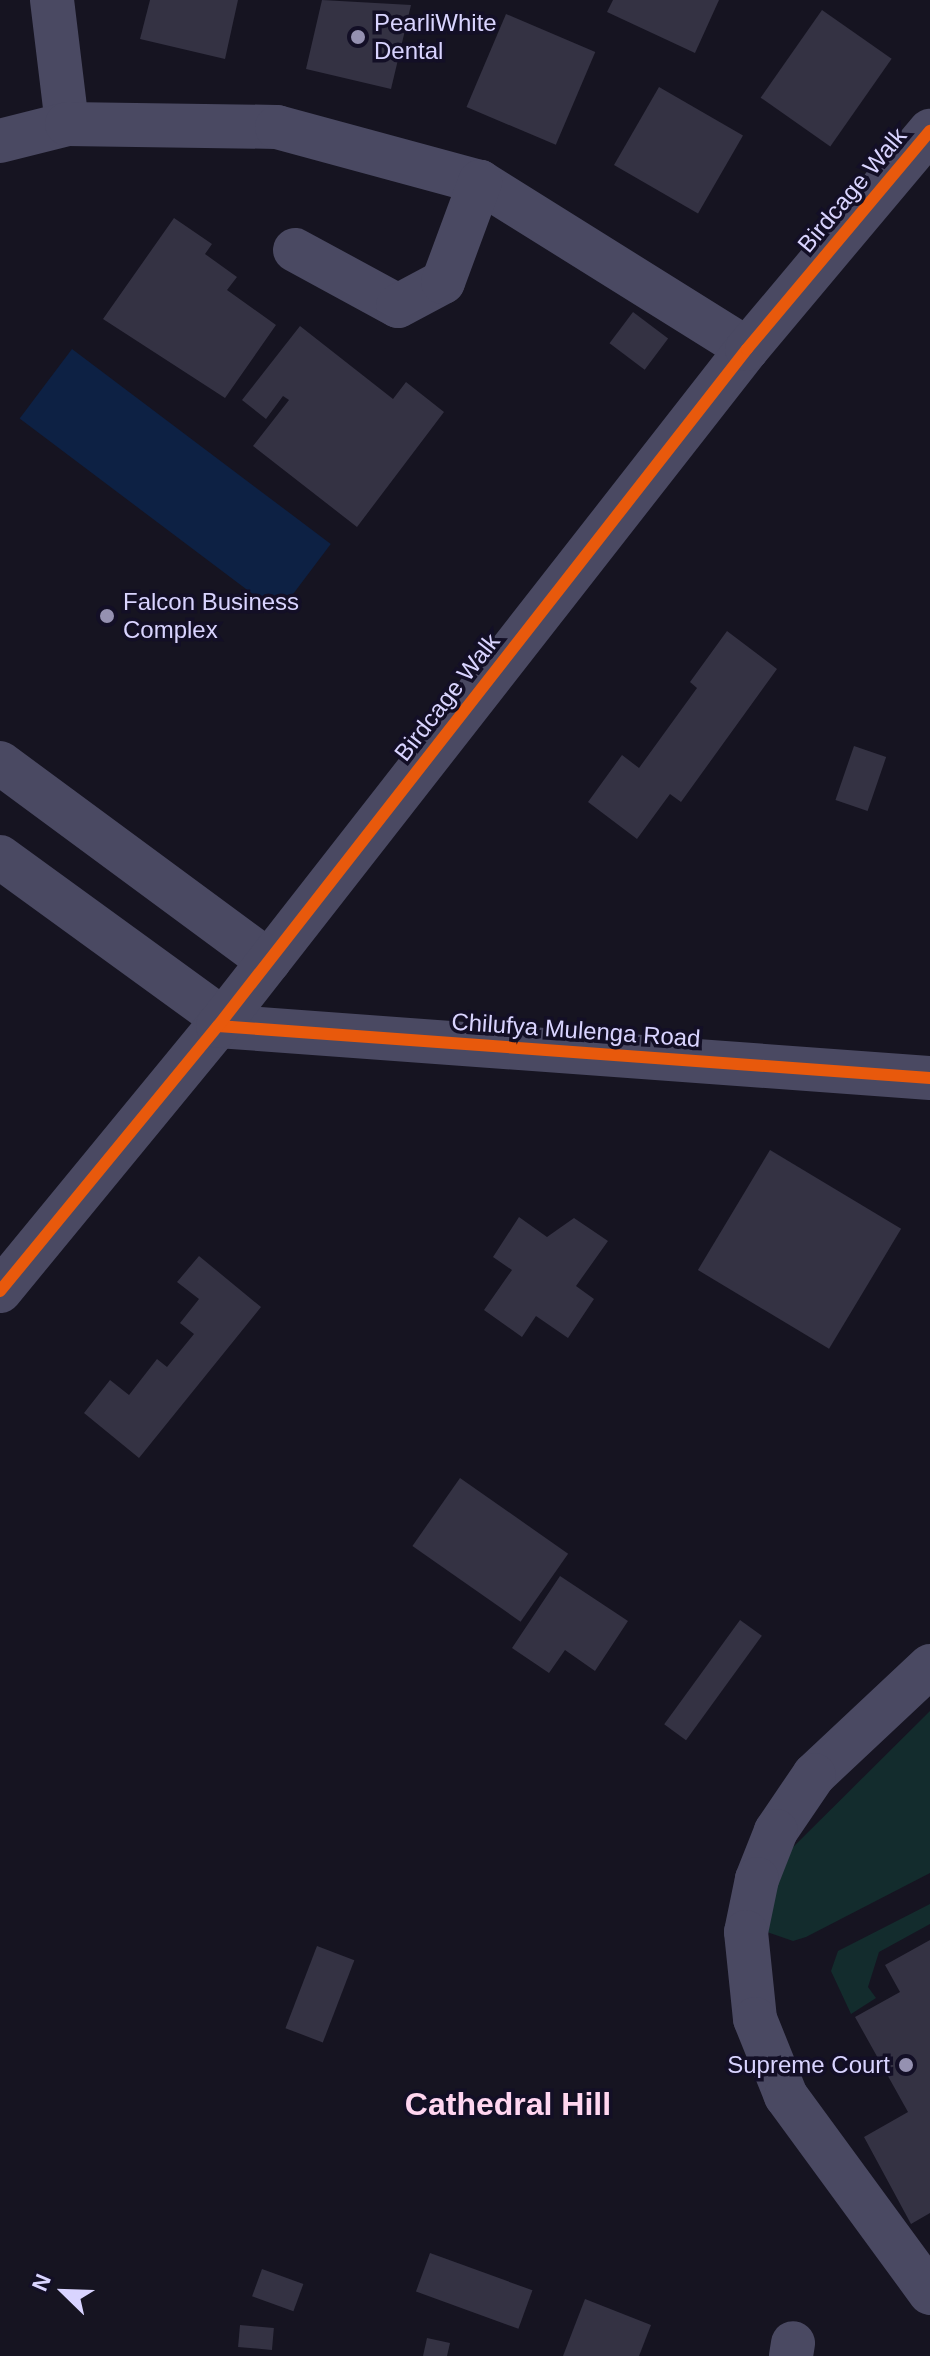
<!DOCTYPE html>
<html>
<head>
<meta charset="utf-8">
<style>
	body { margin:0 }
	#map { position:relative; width:930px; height:2356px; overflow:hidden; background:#161421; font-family:Helvetica,sans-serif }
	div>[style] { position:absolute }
	.green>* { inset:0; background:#132c2d }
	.water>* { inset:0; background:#0d2144; transform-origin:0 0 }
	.building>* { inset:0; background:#343243; transform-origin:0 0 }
	.minor>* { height:44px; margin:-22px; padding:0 22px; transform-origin:22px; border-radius:22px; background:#4a4962 }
	.cycleway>* { height:12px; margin:-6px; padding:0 6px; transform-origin:6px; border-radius:6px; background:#e8590c }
	.dots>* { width:22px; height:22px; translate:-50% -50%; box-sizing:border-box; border:4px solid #130f26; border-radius:50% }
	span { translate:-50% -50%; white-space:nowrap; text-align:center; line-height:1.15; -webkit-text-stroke:7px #130f26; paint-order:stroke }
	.poi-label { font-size:24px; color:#d9d4ff }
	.left { translate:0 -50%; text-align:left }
	.right { translate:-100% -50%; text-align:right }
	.street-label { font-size:24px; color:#d9d4ff }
	.district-label { font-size:32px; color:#ffd6f0; font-weight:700 }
	.north { position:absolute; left:24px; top:2252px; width:80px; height:80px; -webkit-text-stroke:6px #130f26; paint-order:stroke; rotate:293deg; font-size:22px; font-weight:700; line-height:32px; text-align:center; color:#d9d4ff }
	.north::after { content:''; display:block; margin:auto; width:28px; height:36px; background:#d9d4ff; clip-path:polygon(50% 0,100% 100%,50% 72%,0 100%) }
</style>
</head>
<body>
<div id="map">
	<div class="green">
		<i style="clip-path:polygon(930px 1711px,930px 1873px,806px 1937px,793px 1941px,767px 1932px,764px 1876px)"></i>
		<i style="clip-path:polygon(930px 1904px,930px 1924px,879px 1952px,868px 1987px,876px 1998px,851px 2014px,831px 1971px,838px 1951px)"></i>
	</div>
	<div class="water">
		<i style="left:72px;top:349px;width:324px;height:87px;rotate:37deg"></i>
	</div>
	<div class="building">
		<i style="clip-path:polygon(150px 0,238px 0,225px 59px,140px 39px)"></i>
		<i style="clip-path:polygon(322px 0,411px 5px,391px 89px,306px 69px)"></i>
		<i style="clip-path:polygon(613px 0,719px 0,695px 53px,607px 12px)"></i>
		<i style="left:822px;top:10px;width:85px;height:107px;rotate:35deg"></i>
		<i style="left:506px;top:14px;width:97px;height:101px;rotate:23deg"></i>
		<i style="left:659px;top:87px;width:97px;height:90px;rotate:30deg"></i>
		<i style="clip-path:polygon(174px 218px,212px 244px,205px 254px,237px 277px,227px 290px,276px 325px,225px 398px,103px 319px)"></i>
		<i style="left:633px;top:312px;width:44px;height:39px;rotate:37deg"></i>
		<i style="clip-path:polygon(300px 326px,393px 399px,406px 382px,444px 412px,357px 527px,253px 446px,289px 400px,283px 396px,266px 419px,242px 400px)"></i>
		<i style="clip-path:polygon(727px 631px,777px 669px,681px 802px,670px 794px,637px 839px,588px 802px,622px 755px,639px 768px,697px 688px,690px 682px)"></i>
		<i style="left:854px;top:746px;width:34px;height:57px;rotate:19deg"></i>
		<i style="left:770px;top:1150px;width:153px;height:140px;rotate:31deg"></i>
		<i style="clip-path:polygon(519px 1217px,547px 1237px,574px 1218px,608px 1241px,576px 1286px,594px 1299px,568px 1338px,536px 1316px,522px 1337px,484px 1310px,512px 1270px,493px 1257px)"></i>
		<i style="clip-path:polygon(199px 1256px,261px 1307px,139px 1458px,84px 1413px,110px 1380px,129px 1395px,157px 1359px,167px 1367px,194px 1334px,180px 1323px,199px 1299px,177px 1282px)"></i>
		<i style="left:460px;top:1478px;width:132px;height:83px;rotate:35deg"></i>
		<i style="clip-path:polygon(560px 1576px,628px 1621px,595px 1671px,565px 1650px,549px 1673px,512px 1648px)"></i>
		<i style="left:740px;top:1620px;width:27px;height:129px;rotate:36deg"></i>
		<i style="clip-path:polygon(930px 1940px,930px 2213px,911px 2224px,864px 2137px,908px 2112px,855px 2017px,900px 1992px,885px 1965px)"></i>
		<i style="left:317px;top:1946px;width:40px;height:88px;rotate:21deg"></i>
		<i style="left:430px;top:2253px;width:109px;height:41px;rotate:20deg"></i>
		<i style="left:262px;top:2269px;width:44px;height:29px;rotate:20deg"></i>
		<i style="clip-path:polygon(585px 2299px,651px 2325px,639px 2356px,563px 2356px)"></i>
		<i style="left:240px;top:2325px;width:34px;height:22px;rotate:5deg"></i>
		<i style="clip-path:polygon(427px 2338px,450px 2343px,447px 2356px,423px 2356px)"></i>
	</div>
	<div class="minor">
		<i style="left:52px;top:0;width:125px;rotate:83.1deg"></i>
		<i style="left:0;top:141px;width:69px;rotate:-14.2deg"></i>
		<i style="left:67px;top:124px;width:210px;rotate:0.8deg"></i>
		<i style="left:277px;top:127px;width:210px;rotate:15.2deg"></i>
		<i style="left:480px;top:182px;width:315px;rotate:32deg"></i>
		<i style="left:295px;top:250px;width:117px;rotate:28.5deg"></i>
		<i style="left:398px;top:306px;width:51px;rotate:-28.1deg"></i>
		<i style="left:443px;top:282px;width:107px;rotate:-69.7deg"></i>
		<i style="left:0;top:763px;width:334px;rotate:36.4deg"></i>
		<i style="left:0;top:857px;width:276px;rotate:36deg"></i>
		<i style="left:218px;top:1026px;width:714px;rotate:4.18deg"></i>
		<i style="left:0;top:1291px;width:343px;rotate:-50.6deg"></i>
		<i style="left:218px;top:1026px;width:859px;rotate:-52deg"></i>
		<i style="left:747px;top:349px;width:285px;rotate:-50deg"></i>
		<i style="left:930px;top:1666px;width:159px;rotate:136.8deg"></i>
		<i style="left:814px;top:1775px;width:68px;rotate:124.2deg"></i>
		<i style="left:776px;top:1831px;width:52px;rotate:111.6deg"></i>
		<i style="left:757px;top:1879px;width:54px;rotate:101.7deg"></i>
		<i style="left:746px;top:1932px;width:87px;rotate:84.1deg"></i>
		<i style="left:755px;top:2019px;width:83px;rotate:68.1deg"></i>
		<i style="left:786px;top:2096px;width:244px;rotate:53.8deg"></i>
		<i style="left:791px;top:2356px;width:13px;rotate:-81deg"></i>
	</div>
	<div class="cycleway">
		<i style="left:218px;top:1026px;width:714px;rotate:4.18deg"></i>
		<i style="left:0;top:1291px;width:343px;rotate:-50.6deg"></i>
		<i style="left:218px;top:1026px;width:859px;rotate:-52deg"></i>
		<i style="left:747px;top:349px;width:285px;rotate:-50deg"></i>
	</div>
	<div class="dots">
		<i style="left:358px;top:37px;background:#9591b1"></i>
		<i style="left:107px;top:616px;background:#9591b1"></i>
		<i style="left:906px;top:2065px;background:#9591b1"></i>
	</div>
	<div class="poi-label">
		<span class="left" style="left:374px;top:37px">PearliWhite<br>Dental</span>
		<span class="left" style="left:123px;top:616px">Falcon Business<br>Complex</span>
		<span class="right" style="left:890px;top:2065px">Supreme Court</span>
	</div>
	<div class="street-label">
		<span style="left:852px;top:190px;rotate:-50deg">Birdcage Walk</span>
		<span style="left:447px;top:697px;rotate:-52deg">Birdcage Walk</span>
		<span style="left:576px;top:1030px;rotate:4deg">Chilufya Mulenga Road</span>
	</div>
	<div class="district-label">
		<span style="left:508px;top:2104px">Cathedral Hill</span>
	</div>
	<div class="north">N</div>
</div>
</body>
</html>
